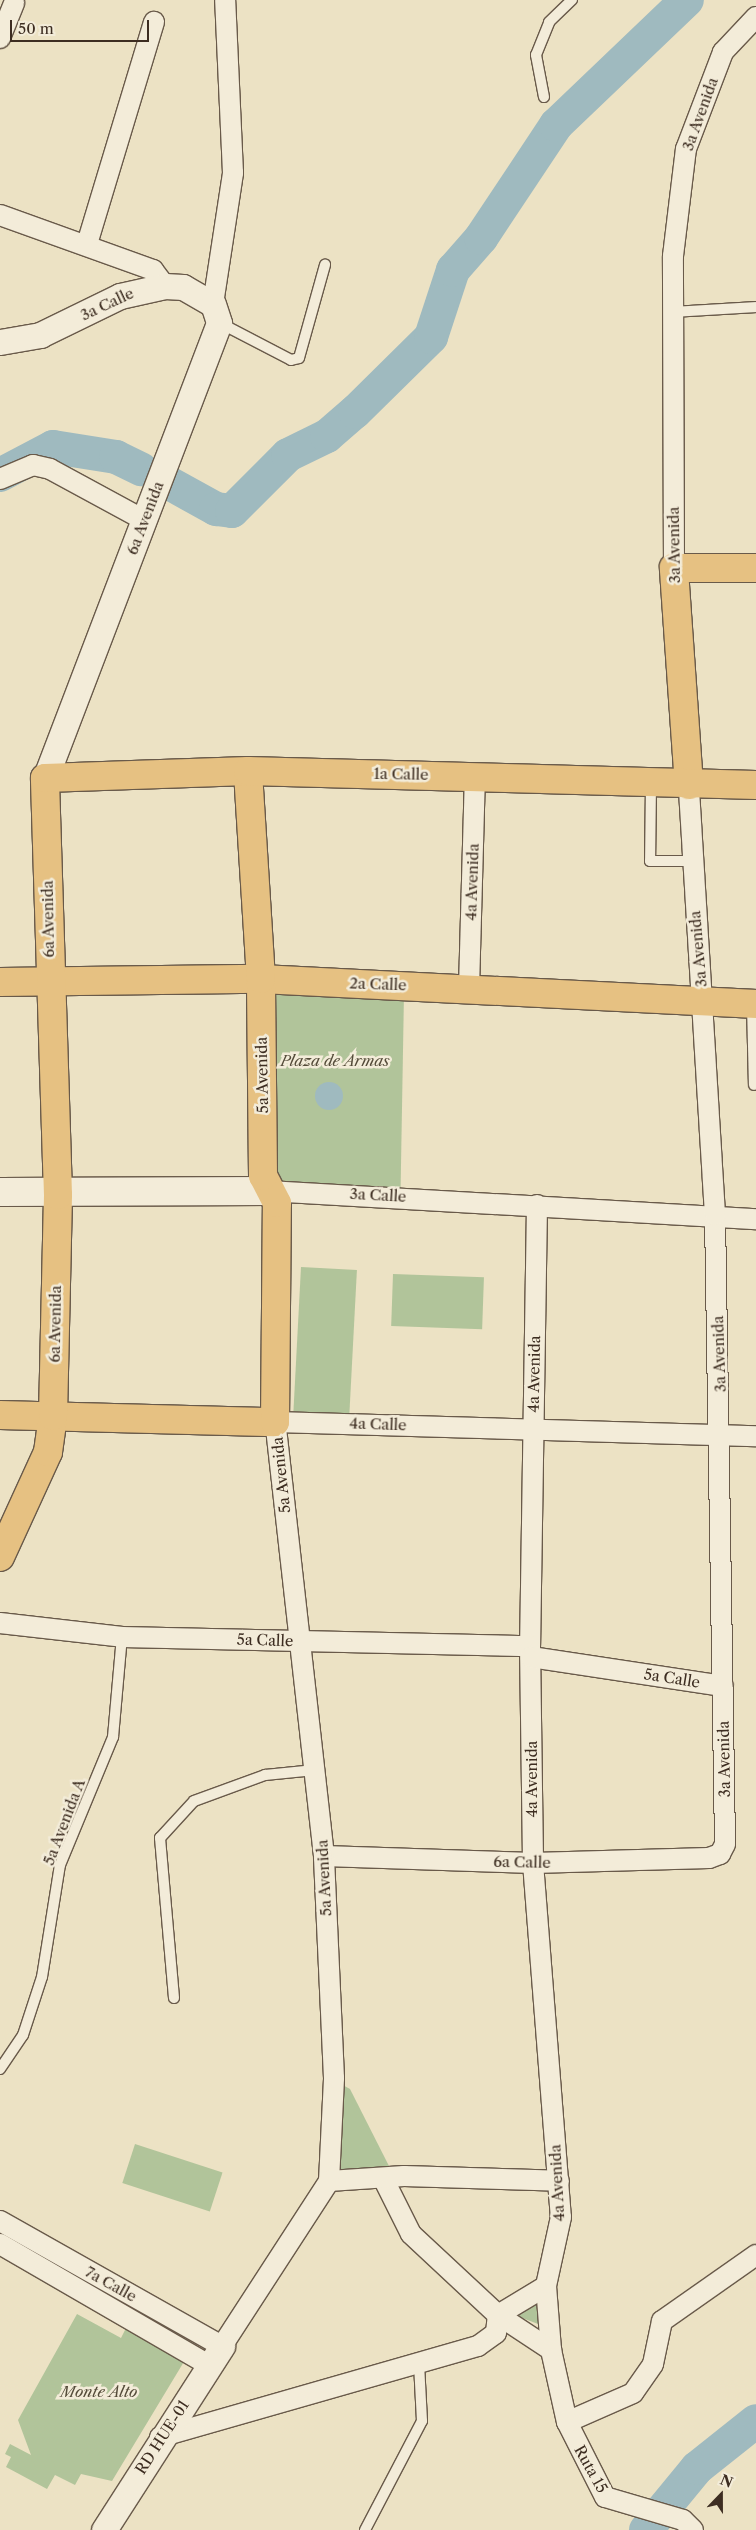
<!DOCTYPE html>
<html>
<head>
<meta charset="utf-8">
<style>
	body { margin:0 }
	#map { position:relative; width:756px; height:2530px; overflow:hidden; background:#ece2c4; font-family:"Libre Caslon Text",serif }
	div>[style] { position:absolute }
	.green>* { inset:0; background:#b1c49a; transform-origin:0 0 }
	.water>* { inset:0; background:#9fbabf }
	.round { border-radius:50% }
	.river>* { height:34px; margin:-17px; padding:0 17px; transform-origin:17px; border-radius:17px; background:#9fbabf }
	.roads { filter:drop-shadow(1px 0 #695a4a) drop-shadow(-1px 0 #695a4a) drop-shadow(0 1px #695a4a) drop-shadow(0 -1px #695a4a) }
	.service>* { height:10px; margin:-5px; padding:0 5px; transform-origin:5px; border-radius:5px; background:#f3ecd9 }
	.minor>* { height:20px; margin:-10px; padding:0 10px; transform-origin:10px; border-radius:10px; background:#f3ecd9 }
	.tertiary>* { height:25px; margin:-12.5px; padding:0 12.5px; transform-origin:12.5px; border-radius:12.5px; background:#f3ecd9 }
	.secondary>* { height:28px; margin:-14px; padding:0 14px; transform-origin:14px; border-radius:14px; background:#f3ecd9 }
	.primary>* { height:28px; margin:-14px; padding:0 14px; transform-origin:14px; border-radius:14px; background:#e6c182 }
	span { translate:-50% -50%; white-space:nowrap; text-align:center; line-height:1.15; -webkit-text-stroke:5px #f3ecd9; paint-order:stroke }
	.street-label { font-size:15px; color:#3d2d21 }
	.park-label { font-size:15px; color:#544b39; font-style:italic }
	.north { position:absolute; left:696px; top:2470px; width:50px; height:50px; -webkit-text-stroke:4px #f3ecd9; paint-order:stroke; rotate:22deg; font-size:14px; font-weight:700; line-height:20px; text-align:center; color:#3d2d21 }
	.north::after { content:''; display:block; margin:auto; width:18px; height:22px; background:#3d2d21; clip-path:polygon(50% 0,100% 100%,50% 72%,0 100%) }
	.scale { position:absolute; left:10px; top:20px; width:139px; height:22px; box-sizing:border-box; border:2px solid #3d2d21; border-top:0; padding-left:6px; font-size:15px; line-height:18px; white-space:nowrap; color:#3d2d21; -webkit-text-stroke:4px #f3ecd9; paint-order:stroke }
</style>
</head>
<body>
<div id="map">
	<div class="green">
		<i style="left:265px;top:992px;width:139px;height:197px;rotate:1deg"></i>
		<i style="left:301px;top:1267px;width:56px;height:145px;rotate:3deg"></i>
		<i style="left:393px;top:1274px;width:91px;height:52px;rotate:2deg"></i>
		<i style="clip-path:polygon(339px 2083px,350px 2089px,390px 2168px,338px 2173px)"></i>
		<i style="left:135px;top:2144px;width:92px;height:41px;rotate:18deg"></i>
		<i style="clip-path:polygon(543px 2299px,546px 2327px,517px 2316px)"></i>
		<i style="clip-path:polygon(77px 2314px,121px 2338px,126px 2328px,185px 2360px,112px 2481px,81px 2474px,75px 2485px,55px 2475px,47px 2489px,6px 2467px,11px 2457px,5px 2454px,10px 2444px,31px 2455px,18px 2420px)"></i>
	</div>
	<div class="water">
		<i class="round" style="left:315px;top:1082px;width:28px;height:28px"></i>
	</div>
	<div class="river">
		<i style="left:0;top:475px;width:60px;rotate:-27.8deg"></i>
		<i style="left:53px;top:447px;width:64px;rotate:9deg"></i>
		<i style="left:116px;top:457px;width:28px;rotate:26deg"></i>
		<i style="left:169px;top:483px;width:54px;rotate:29deg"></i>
		<i style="left:216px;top:509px;width:16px;rotate:7deg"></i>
		<i style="left:232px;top:511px;width:79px;rotate:-45deg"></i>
		<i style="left:288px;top:455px;width:43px;rotate:-26deg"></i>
		<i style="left:327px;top:436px;width:37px;rotate:-41deg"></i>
		<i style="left:355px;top:412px;width:107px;rotate:-44.6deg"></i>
		<i style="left:431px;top:337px;width:71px;rotate:-71.8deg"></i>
		<i style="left:453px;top:270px;width:43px;rotate:-48.8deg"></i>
		<i style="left:481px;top:238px;width:136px;rotate:-56.4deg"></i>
		<i style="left:556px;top:125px;width:181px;rotate:-43.7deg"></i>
		<i style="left:646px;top:2530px;width:80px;rotate:-50.6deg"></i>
		<i style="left:697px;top:2468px;width:75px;rotate:-38.5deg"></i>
	</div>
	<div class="roads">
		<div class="service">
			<i style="left:544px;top:97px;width:43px;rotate:-100.8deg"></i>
			<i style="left:536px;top:55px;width:35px;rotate:-68deg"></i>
			<i style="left:549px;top:22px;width:32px;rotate:-44deg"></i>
			<i style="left:673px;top:312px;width:83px;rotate:-3.4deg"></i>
			<i style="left:220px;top:323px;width:80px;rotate:27.5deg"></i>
			<i style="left:291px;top:360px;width:8px;rotate:-14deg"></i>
			<i style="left:299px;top:358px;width:97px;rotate:-74.4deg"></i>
			<i style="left:651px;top:784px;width:77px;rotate:90.7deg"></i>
			<i style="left:650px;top:861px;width:41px"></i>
			<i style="left:752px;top:1005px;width:80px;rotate:88.6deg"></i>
			<i style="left:174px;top:1998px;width:161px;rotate:-95deg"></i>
			<i style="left:160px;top:1838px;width:50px;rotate:-47.4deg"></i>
			<i style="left:194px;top:1801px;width:76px;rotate:-20.1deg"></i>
			<i style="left:265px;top:1775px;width:50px;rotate:-5.7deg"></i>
			<i style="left:0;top:2069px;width:41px;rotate:-55.9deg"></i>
			<i style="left:23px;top:2035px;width:61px;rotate:-71.9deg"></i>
			<i style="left:42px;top:1977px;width:113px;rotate:-80.9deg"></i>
			<i style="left:60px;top:1865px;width:139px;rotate:-67.5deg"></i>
			<i style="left:113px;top:1737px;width:100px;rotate:-84.9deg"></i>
			<i style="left:365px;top:2530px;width:123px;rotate:-62.4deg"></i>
			<i style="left:422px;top:2421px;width:58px;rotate:-93deg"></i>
		</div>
		<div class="minor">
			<i style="left:0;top:38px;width:38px;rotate:-68deg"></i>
			<i style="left:0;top:215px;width:163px;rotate:19.8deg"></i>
			<i style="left:153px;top:270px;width:20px;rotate:53deg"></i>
			<i style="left:87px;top:244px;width:232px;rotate:-73.2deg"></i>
			<i style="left:213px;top:304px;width:133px;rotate:-81.3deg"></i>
			<i style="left:233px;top:173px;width:173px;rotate:-92.6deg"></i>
			<i style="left:0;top:479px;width:36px;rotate:-23deg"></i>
			<i style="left:33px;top:465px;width:17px;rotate:13deg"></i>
			<i style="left:50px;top:469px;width:107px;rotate:28.5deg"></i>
			<i style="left:674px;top:568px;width:312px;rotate:-90.2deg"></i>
			<i style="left:673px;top:256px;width:108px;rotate:-83.1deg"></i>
			<i style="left:686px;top:149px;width:104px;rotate:-69.1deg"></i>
			<i style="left:723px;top:52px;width:48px;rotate:-46.7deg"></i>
			<i style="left:469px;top:988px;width:212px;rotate:-88.4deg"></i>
			<i style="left:268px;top:1191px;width:489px;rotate:3.3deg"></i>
			<i style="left:537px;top:1205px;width:441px;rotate:90.9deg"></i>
			<i style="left:530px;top:1646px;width:217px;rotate:89.2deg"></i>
			<i style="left:533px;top:1863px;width:355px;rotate:85.5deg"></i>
			<i style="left:561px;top:2217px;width:71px;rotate:102.3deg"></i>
			<i style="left:546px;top:2286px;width:64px;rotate:85.5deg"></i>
			<i style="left:551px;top:2350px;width:74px;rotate:77.5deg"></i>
			<i style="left:567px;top:2422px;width:84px;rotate:63.1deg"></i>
			<i style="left:605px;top:2497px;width:81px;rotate:16.4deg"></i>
			<i style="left:683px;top:2520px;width:14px;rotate:45deg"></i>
			<i style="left:0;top:1623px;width:123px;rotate:6.5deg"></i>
			<i style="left:122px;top:1637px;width:408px;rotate:1.3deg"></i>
			<i style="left:531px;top:1657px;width:194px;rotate:8.6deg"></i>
			<i style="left:324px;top:1856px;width:209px;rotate:1.9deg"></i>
			<i style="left:533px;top:1863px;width:176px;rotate:-1.6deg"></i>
			<i style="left:709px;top:1858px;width:12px;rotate:-20deg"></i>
			<i style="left:720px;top:1854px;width:11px;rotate:-63deg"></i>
			<i style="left:725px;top:1844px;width:629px;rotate:-90.91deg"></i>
			<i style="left:715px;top:1215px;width:431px;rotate:-93.5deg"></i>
			<i style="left:384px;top:2180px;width:60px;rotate:63.4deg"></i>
			<i style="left:411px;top:2234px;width:119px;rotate:43deg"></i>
			<i style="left:498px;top:2315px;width:64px;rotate:33.4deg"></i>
			<i style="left:329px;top:2181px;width:103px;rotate:-87.2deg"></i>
			<i style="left:334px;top:2078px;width:222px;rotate:-92.6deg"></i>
			<i style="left:324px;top:1856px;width:437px;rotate:-96.4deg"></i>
			<i style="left:275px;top:1422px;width:481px;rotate:1.7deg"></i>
			<i style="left:329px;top:2181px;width:75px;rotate:-3.8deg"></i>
			<i style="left:404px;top:2176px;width:155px;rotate:1.8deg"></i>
			<i style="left:0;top:2221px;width:255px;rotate:29.4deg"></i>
			<i style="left:222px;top:2346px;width:197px;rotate:-57deg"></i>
			<i style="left:0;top:2244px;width:241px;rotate:30.1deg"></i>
			<i style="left:498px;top:2315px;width:56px;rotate:-31.1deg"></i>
			<i style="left:567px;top:2422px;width:72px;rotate:-23.7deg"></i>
			<i style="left:633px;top:2393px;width:35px;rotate:-55deg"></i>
			<i style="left:653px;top:2364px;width:44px;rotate:-78.2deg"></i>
			<i style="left:662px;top:2321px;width:115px;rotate:-35.1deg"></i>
			<i style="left:160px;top:2437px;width:331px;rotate:-16deg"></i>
			<i style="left:478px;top:2346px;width:22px;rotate:-36deg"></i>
			<i style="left:496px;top:2333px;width:18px;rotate:-84deg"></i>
		</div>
		<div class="tertiary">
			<i style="left:0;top:342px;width:41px;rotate:-9.9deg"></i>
			<i style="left:40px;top:335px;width:89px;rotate:-26deg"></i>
			<i style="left:120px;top:296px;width:46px;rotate:-12.5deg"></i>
			<i style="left:165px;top:286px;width:18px;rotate:3deg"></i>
			<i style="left:183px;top:287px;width:34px;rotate:30deg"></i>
			<i style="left:213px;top:304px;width:20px;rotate:72deg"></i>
			<i style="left:219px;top:323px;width:487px;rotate:110.9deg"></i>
			<i style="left:104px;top:2530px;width:219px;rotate:-57.3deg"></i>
		</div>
		<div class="secondary">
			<i style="left:0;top:1192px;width:268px;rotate:-0.2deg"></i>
		</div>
		<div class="primary">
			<i style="left:689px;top:785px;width:218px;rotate:-94deg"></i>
			<i style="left:674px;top:568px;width:82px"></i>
			<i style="left:0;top:982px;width:261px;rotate:-0.7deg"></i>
			<i style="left:261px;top:979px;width:496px;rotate:2.9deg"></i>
			<i style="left:0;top:1415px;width:275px;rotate:1.5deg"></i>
			<i style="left:275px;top:1422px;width:219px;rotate:-89.5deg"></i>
			<i style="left:277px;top:1203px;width:30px;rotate:-117deg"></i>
			<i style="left:263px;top:1176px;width:197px;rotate:-90.6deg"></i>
			<i style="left:261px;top:979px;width:208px;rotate:-93.6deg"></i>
			<i style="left:0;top:1557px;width:115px;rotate:-65.4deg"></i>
			<i style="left:48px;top:1452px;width:36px;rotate:-82deg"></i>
			<i style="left:53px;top:1416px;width:221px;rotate:-88.7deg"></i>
			<i style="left:58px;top:1195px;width:417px;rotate:-91.8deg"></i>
			<i style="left:45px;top:778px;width:203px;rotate:-2deg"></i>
			<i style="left:248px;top:771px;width:508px;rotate:1.58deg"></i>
		</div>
	</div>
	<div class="street-label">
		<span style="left:700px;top:114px;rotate:-70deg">3a Avenida</span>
		<span style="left:107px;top:304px;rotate:-25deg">3a Calle</span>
		<span style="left:145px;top:518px;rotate:-69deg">6a Avenida</span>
		<span style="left:674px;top:545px;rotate:-91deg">3a Avenida</span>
		<span style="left:401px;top:774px;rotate:1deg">1a Calle</span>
		<span style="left:472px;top:882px;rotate:-88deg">4a Avenida</span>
		<span style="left:48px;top:919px;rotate:-91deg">6a Avenida</span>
		<span style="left:698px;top:949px;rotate:-95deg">3a Avenida</span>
		<span style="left:378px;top:984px;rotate:2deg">2a Calle</span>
		<span style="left:262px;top:1075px;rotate:-91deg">5a Avenida</span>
		<span style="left:378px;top:1195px;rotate:3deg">3a Calle</span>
		<span style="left:55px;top:1324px;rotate:-89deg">6a Avenida</span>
		<span style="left:719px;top:1354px;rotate:-92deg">3a Avenida</span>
		<span style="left:534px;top:1374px;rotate:-89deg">4a Avenida</span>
		<span style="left:378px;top:1424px;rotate:2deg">4a Calle</span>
		<span style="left:281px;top:1475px;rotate:-96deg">5a Avenida</span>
		<span style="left:265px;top:1640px;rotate:2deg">5a Calle</span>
		<span style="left:672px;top:1678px;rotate:9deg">5a Calle</span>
		<span style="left:724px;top:1759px;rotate:-91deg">3a Avenida</span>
		<span style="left:532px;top:1779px;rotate:-90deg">4a Avenida</span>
		<span style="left:64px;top:1822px;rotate:-69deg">5a Avenida A</span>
		<span style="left:522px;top:1862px;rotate:1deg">6a Calle</span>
		<span style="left:324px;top:1878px;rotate:-93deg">5a Avenida</span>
		<span style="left:557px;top:2183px;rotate:-93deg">4a Avenida</span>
		<span style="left:111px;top:2284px;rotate:29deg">7a Calle</span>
		<span style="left:162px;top:2437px;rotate:-57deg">RD HUE-01</span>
		<span style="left:591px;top:2469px;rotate:61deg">Ruta 15</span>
	</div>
	<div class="park-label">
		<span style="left:335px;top:1061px">Plaza de Armas</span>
		<span style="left:99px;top:2392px">Monte Alto</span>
	</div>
	<div class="north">N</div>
	<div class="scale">50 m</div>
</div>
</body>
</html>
